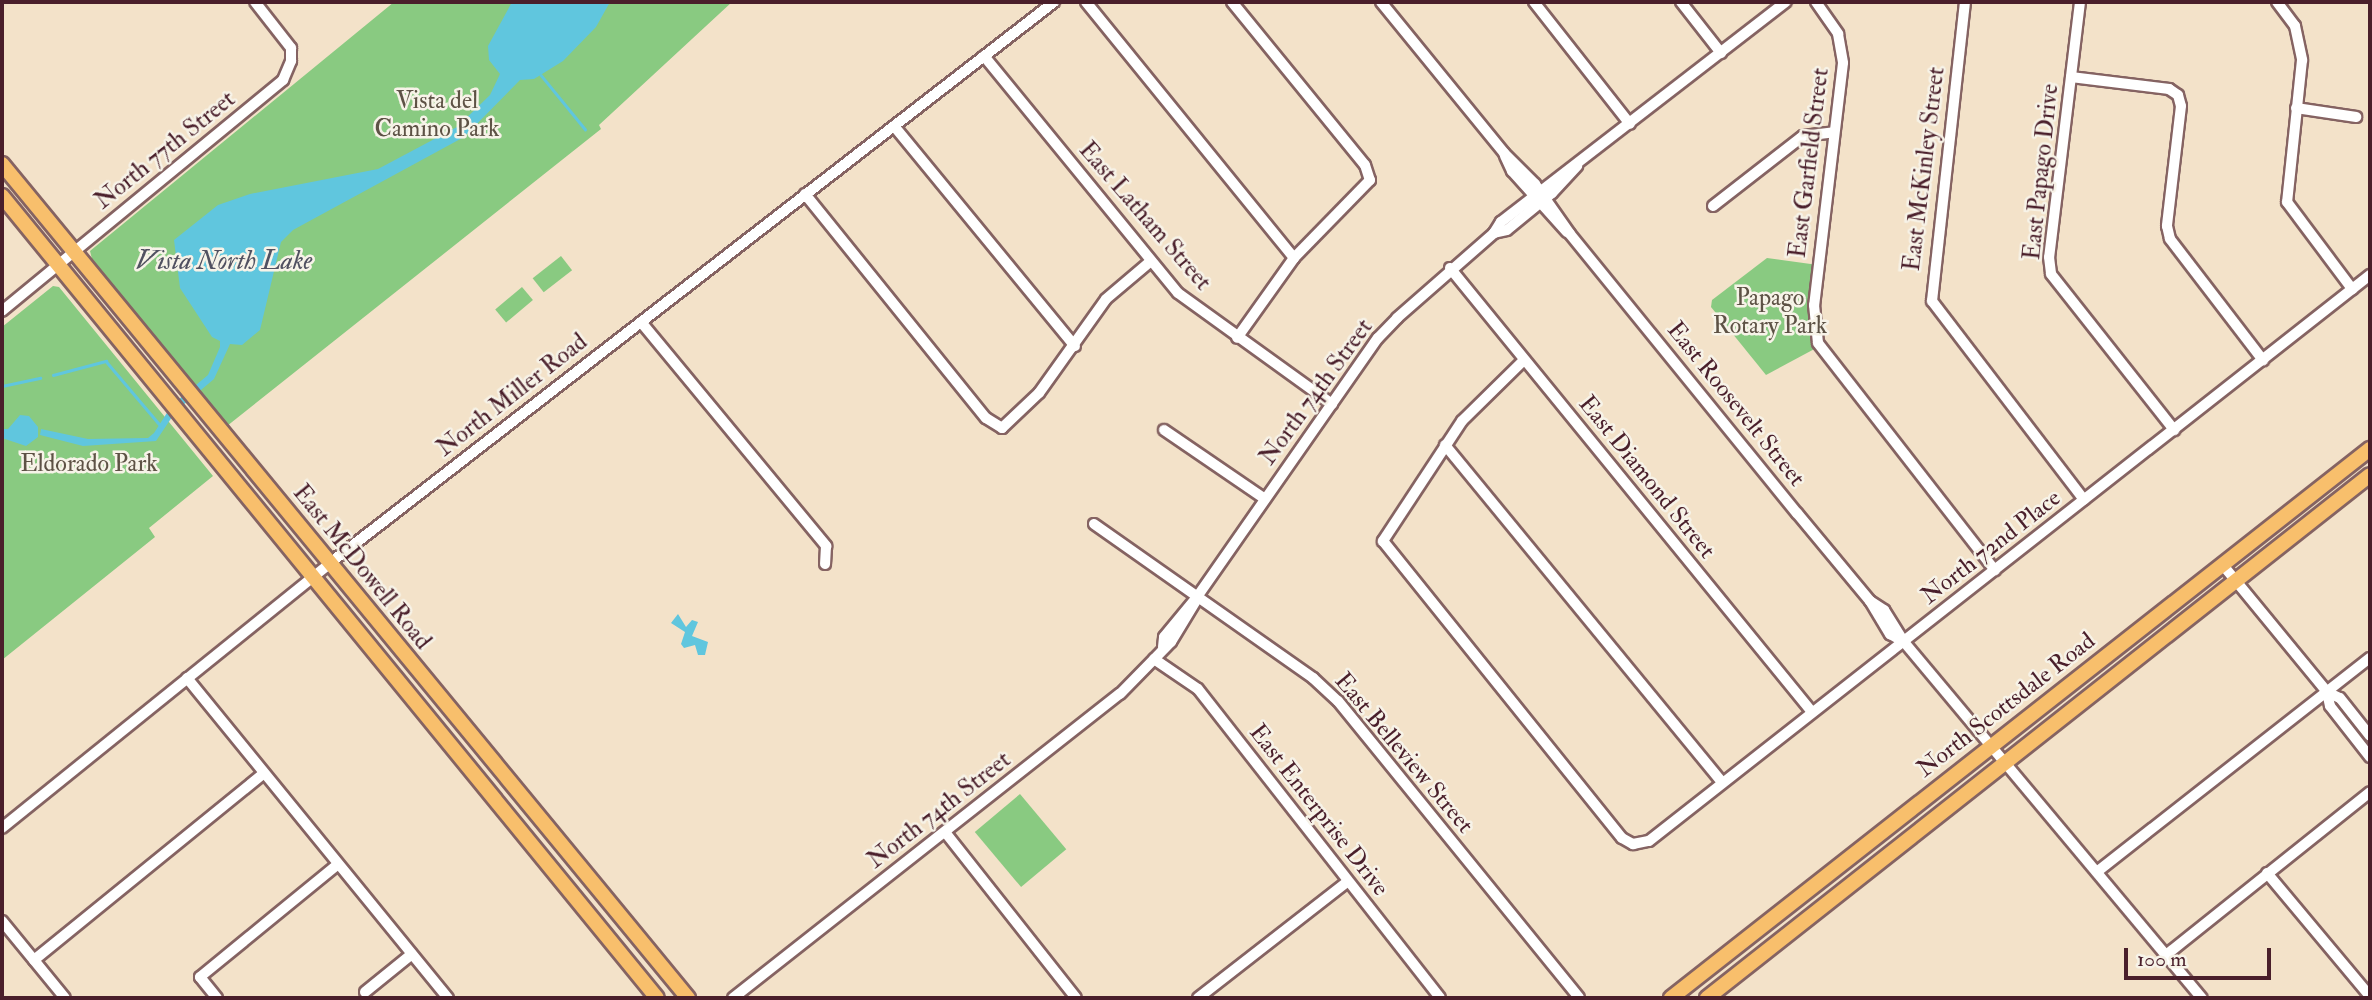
<!DOCTYPE html>
<html>
<head>
<meta charset="utf-8">
<style>
	body { margin:0 }
	#map { position:relative; width:2372px; height:1000px; overflow:hidden; background:#f3e2c9; font-family:"IM FELL Double Pica",serif }
	div>[style] { position:absolute }
	.green>* { inset:0; background:#89ca81; transform-origin:0 0 }
	.water>* { inset:0; background:#60c6de }
	.stream>* { height:2.5px; margin:-1.25px; padding:0 1.25px; transform-origin:1.25px; border-radius:1.25px; background:#60c6de }
	.roads { filter:drop-shadow(2px 0 #856362) drop-shadow(-2px 0 #856362) drop-shadow(0 2px #856362) drop-shadow(0 -2px #856362) }
	.minor>* { height:10px; margin:-5px; padding:0 5px; transform-origin:5px; border-radius:5px; background:#fff }
	.major>* { height:14px; margin:-7px; padding:0 7px; transform-origin:7px; border-radius:7px; background:#f8bf6c }
	span { translate:-50% -50%; white-space:nowrap; text-align:center; line-height:1.15; -webkit-text-stroke:5px #f7f3e8; paint-order:stroke }
	.park-label { font-size:24px; color:#5d5245 }
	.street-label { font-size:24px; color:#4a1f2b }
	.water-label { font-size:26px; color:#515161; font-style:italic }
	.frame { position:absolute; inset:0; border:4px solid #4a1f2b; pointer-events:none }
	.scale { position:absolute; left:2124px; top:948px; width:147px; height:32px; box-sizing:border-box; border:4px solid #4a1f2b; border-top:0; padding-left:9px; font-size:21px; line-height:24px; white-space:nowrap; color:#4a1f2b; -webkit-text-stroke:5px #f7f3e8; paint-order:stroke }
</style>
</head>
<body>
<div id="map">
	<div class="green">
		<i style="clip-path:polygon(394px 2px,732px 2px,599px 125px,601px 129px,227px 426px,92px 259px,90px 251px)"></i>
		<i style="left:561px;top:256px;width:18px;height:36px;rotate:52deg"></i>
		<i style="clip-path:polygon(1767px 258px,1818px 265px,1820px 346px,1766px 375px,1711px 307px,1712px 300px)"></i>
		<i style="clip-path:polygon(53px 286px,59px 287px,213px 476px,149px 528px,155px 537px,2px 660px,2px 327px)"></i>
		<i style="left:522px;top:287px;width:17px;height:35px;rotate:50deg"></i>
		<i style="left:1020px;top:794px;width:72px;height:59px;rotate:50deg"></i>
	</div>
	<div class="water">
		<i style="clip-path:polygon(512px 2px,610px 2px,596px 27px,563px 61px,534px 79px,520px 80px,464px 137px,293px 230px,281px 242px,260px 330px,242px 345px,230px 344px,214px 379px,176px 411px,156px 441px,83px 446px,40px 435px,41px 429px,88px 439px,148px 438px,154px 433px,172px 405px,208px 375px,220px 347px,220px 341px,212px 337px,180px 288px,174px 240px,218px 205px,250px 194px,378px 169px,457px 127px,490px 95px,500px 74px,489px 60px,488px 46px)"></i>
		<i style="clip-path:polygon(20px 415px,29px 416px,38px 427px,38px 437px,26px 446px,2px 438px,2px 429px,8px 429px)"></i>
		<i style="clip-path:polygon(678px 614px,686px 627px,692px 620px,698px 622px,692px 636px,708px 642px,705px 655px,698px 655px,695px 645px,684px 648px,681px 644px,685px 632px,671px 623px)"></i>
	</div>
	<div class="stream">
		<i style="left:541px;top:75px;width:70px;rotate:50.8deg"></i>
		<i style="left:53px;top:375px;width:55px;rotate:-14.8deg"></i>
		<i style="left:106px;top:361px;width:85px;rotate:49.8deg"></i>
		<i style="left:2px;top:386px;width:39px;rotate:-12deg"></i>
	</div>
	<div class="roads">
		<div class="minor">
			<i style="left:1086px;top:2px;width:330px;rotate:50.9deg"></i>
			<i style="left:1232px;top:2px;width:210px;rotate:50.8deg"></i>
			<i style="left:1365px;top:165px;width:16px;rotate:72deg"></i>
			<i style="left:1370px;top:180px;width:109px;rotate:134.3deg"></i>
			<i style="left:1294px;top:258px;width:98px;rotate:125.5deg"></i>
			<i style="left:1381px;top:2px;width:195px;rotate:50.8deg"></i>
			<i style="left:1504px;top:153px;width:44px;rotate:45deg"></i>
			<i style="left:1535px;top:184px;width:61px;rotate:55deg"></i>
			<i style="left:1570px;top:234px;width:360px;rotate:50.9deg"></i>
			<i style="left:1797px;top:513px;width:114px;rotate:50.3deg"></i>
			<i style="left:1870px;top:601px;width:17px;rotate:33deg"></i>
			<i style="left:1884px;top:610px;width:38px;rotate:58deg"></i>
			<i style="left:1904px;top:642px;width:464px;rotate:50.1deg"></i>
			<i style="left:1534px;top:2px;width:155px;rotate:51.8deg"></i>
			<i style="left:1681px;top:2px;width:65px;rotate:51.9deg"></i>
			<i style="left:1816px;top:2px;width:39px;rotate:55deg"></i>
			<i style="left:1838px;top:34px;width:29px;rotate:80deg"></i>
			<i style="left:1843px;top:63px;width:244px;rotate:96.8deg"></i>
			<i style="left:1814px;top:305px;width:38px;rotate:84deg"></i>
			<i style="left:1818px;top:343px;width:288px;rotate:52.1deg"></i>
			<i style="left:1965px;top:2px;width:301px;rotate:96.3deg"></i>
			<i style="left:1932px;top:301px;width:250px;rotate:52.6deg"></i>
			<i style="left:2080px;top:2px;width:257px;rotate:96.9deg"></i>
			<i style="left:2049px;top:257px;width:17px;rotate:83deg"></i>
			<i style="left:2051px;top:274px;width:199px;rotate:51.7deg"></i>
			<i style="left:2277px;top:2px;width:30px;rotate:53deg"></i>
			<i style="left:2295px;top:26px;width:35px;rotate:78deg"></i>
			<i style="left:2302px;top:60px;width:143px;rotate:96deg"></i>
			<i style="left:2287px;top:202px;width:109px;rotate:53.2deg"></i>
			<i style="left:984px;top:56px;width:306px;rotate:50.7deg"></i>
			<i style="left:1178px;top:293px;width:190px;rotate:35.8deg"></i>
			<i style="left:2071px;top:77px;width:99px;rotate:7deg"></i>
			<i style="left:2169px;top:89px;width:11px;rotate:34deg"></i>
			<i style="left:2178px;top:95px;width:11px;rotate:75deg"></i>
			<i style="left:2181px;top:106px;width:121px;rotate:96.7deg"></i>
			<i style="left:2167px;top:226px;width:13px;rotate:77deg"></i>
			<i style="left:2170px;top:239px;width:153px;rotate:52.5deg"></i>
			<i style="left:2296px;top:108px;width:61px;rotate:8.5deg"></i>
			<i style="left:894px;top:126px;width:285px;rotate:50.6deg"></i>
			<i style="left:1505px;top:156px;width:17px;rotate:65deg"></i>
			<i style="left:1512px;top:171px;width:82px;rotate:48deg"></i>
			<i style="left:805px;top:194px;width:288px;rotate:51.1deg"></i>
			<i style="left:986px;top:418px;width:19px;rotate:32deg"></i>
			<i style="left:1002px;top:428px;width:51px;rotate:-43.4deg"></i>
			<i style="left:1039px;top:393px;width:115px;rotate:-54.5deg"></i>
			<i style="left:1106px;top:299px;width:59px;rotate:-40.2deg"></i>
			<i style="left:1713px;top:206px;width:114px;rotate:-37.9deg"></i>
			<i style="left:1803px;top:136px;width:31px;rotate:-7deg"></i>
			<i style="left:1494px;top:233px;width:13px;rotate:-13deg"></i>
			<i style="left:1507px;top:230px;width:58px;rotate:-39.4deg"></i>
			<i style="left:1552px;top:193px;width:37px;rotate:-47deg"></i>
			<i style="left:1450px;top:268px;width:573px;rotate:50.81deg"></i>
			<i style="left:2px;top:311px;width:364px;rotate:-39.4deg"></i>
			<i style="left:283px;top:80px;width:21px;rotate:-67deg"></i>
			<i style="left:291px;top:61px;width:13px;rotate:-90deg"></i>
			<i style="left:291px;top:48px;width:58px;rotate:-128deg"></i>
			<i style="left:641px;top:322px;width:291px;rotate:50.4deg"></i>
			<i style="left:826px;top:546px;width:18px;rotate:93deg"></i>
			<i style="left:1524px;top:360px;width:87px;rotate:135.5deg"></i>
			<i style="left:1462px;top:421px;width:144px;rotate:123.4deg"></i>
			<i style="left:1383px;top:541px;width:381px;rotate:51.2deg"></i>
			<i style="left:1622px;top:838px;width:13px;rotate:29deg"></i>
			<i style="left:1633px;top:844px;width:16px;rotate:-11deg"></i>
			<i style="left:1649px;top:841px;width:917px;rotate:-38.13deg"></i>
			<i style="left:1164px;top:430px;width:122px;rotate:34.3deg"></i>
			<i style="left:1445px;top:445px;width:436px;rotate:50.6deg"></i>
			<i style="left:1094px;top:524px;width:268px;rotate:35.1deg"></i>
			<i style="left:1313px;top:678px;width:34px;rotate:43deg"></i>
			<i style="left:1338px;top:701px;width:382px;rotate:50.9deg"></i>
			<i style="left:2222px;top:564px;width:166px;rotate:50.6deg"></i>
			<i style="left:2327px;top:692px;width:14px;rotate:78deg"></i>
			<i style="left:2330px;top:706px;width:65px;rotate:51.9deg"></i>
			<i style="left:1870px;top:601px;width:39px;rotate:59deg"></i>
			<i style="left:1890px;top:634px;width:16px;rotate:30deg"></i>
			<i style="left:1163px;top:647px;width:10px;rotate:-84deg"></i>
			<i style="left:1164px;top:637px;width:52px;rotate:-50.5deg"></i>
			<i style="left:1197px;top:597px;width:316px;rotate:-55.1deg"></i>
			<i style="left:1378px;top:338px;width:28px;rotate:-46deg"></i>
			<i style="left:1397px;top:318px;width:129px;rotate:-41.2deg"></i>
			<i style="left:1494px;top:233px;width:13px;rotate:-58deg"></i>
			<i style="left:1501px;top:222px;width:360px;rotate:-37.7deg"></i>
			<i style="left:1154px;top:659px;width:53px;rotate:34.3deg"></i>
			<i style="left:1198px;top:689px;width:392px;rotate:51.9deg"></i>
			<i style="left:187px;top:678px;width:413px;rotate:50.8deg"></i>
			<i style="left:2327px;top:692px;width:14px;rotate:25deg"></i>
			<i style="left:2340px;top:698px;width:48px;rotate:51.7deg"></i>
			<i style="left:2px;top:828px;width:422px;rotate:-38.9deg"></i>
			<i style="left:330px;top:563px;width:916px;rotate:-37.77deg"></i>
			<i style="left:945px;top:832px;width:211px;rotate:51.7deg"></i>
			<i style="left:2098px;top:871px;width:345px;rotate:-38.1deg"></i>
			<i style="left:2267px;top:873px;width:160px;rotate:50.1deg"></i>
			<i style="left:2px;top:921px;width:99px;rotate:50.7deg"></i>
			<i style="left:2166px;top:955px;width:261px;rotate:-38.6deg"></i>
			<i style="left:34px;top:960px;width:296px;rotate:-39.1deg"></i>
			<i style="left:365px;top:992px;width:60px;rotate:-39deg"></i>
			<i style="left:217px;top:998px;width:27px;rotate:-129deg"></i>
			<i style="left:200px;top:977px;width:178px;rotate:-39.3deg"></i>
			<i style="left:733px;top:998px;width:492px;rotate:-38.2deg"></i>
			<i style="left:1120px;top:694px;width:73px;rotate:-45.6deg"></i>
			<i style="left:1171px;top:642px;width:50px;rotate:-58.8deg"></i>
			<i style="left:1198px;top:998px;width:189px;rotate:-37.9deg"></i>
		</div>
		<div class="major">
			<i style="left:2px;top:164px;width:1080px;rotate:50.56deg"></i>
			<i style="left:2px;top:196px;width:1035px;rotate:50.76deg"></i>
			<i style="left:1671px;top:998px;width:889px;rotate:-38.15deg"></i>
			<i style="left:1707px;top:998px;width:844px;rotate:-38.27deg"></i>
		</div>
	</div>
	<div class="park-label">
		<span style="left:437px;top:115px">Vista del<br>Camino Park</span>
		<span style="left:1770px;top:312px">Papago<br>Rotary Park</span>
		<span style="left:89px;top:464px">Eldorado Park</span>
	</div>
	<div class="street-label">
		<span style="left:165px;top:150px;rotate:-39deg">North 77th Street</span>
		<span style="left:1809px;top:163px;rotate:-83deg">East Garfield Street</span>
		<span style="left:1924px;top:169px;rotate:-83deg">East McKinley Street</span>
		<span style="left:2041px;top:172px;rotate:-84deg">East Papago Drive</span>
		<span style="left:1145px;top:216px;rotate:49deg">East Latham Street</span>
		<span style="left:1316px;top:392px;rotate:-54deg">North 74th Street</span>
		<span style="left:512px;top:395px;rotate:-38deg">North Miller Road</span>
		<span style="left:1736px;top:404px;rotate:51deg">East Roosevelt Street</span>
		<span style="left:1647px;top:477px;rotate:51deg">East Diamond Street</span>
		<span style="left:1991px;top:547px;rotate:-38deg">North 72nd Place</span>
		<span style="left:362px;top:567px;rotate:51deg">East McDowell Road</span>
		<span style="left:2006px;top:705px;rotate:-38deg">North Scottsdale Road</span>
		<span style="left:1404px;top:753px;rotate:50deg">East Belleview Street</span>
		<span style="left:939px;top:810px;rotate:-38deg">North 74th Street</span>
		<span style="left:1319px;top:810px;rotate:52deg">East Enterprise Drive</span>
	</div>
	<div class="water-label">
		<span style="left:224px;top:262px">Vista North Lake</span>
	</div>
	<div class="frame"></div>
	<div class="scale">100 m</div>
</div>
</body>
</html>
